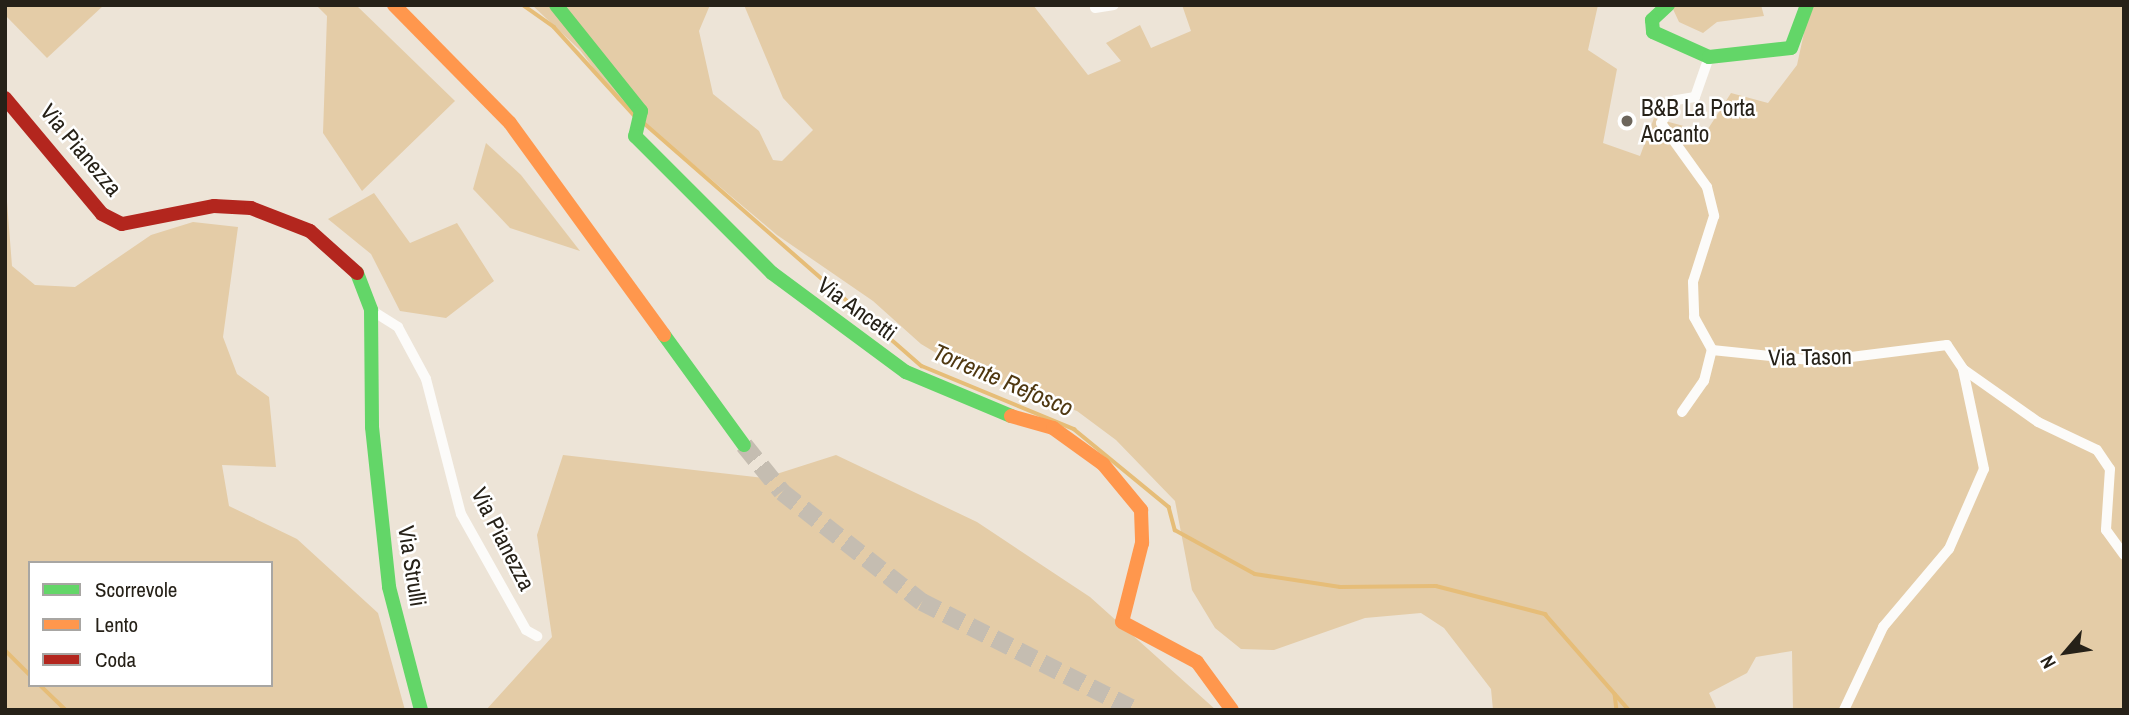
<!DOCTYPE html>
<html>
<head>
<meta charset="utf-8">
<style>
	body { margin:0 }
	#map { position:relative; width:2129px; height:715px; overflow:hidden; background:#ede4d7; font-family:"Archivo Narrow",sans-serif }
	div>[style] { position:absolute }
	.green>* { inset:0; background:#e4cca7 }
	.stream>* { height:3.5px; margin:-1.75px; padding:0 1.75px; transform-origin:1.75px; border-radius:1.75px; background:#e6bd78 }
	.highway-tunnel>* { height:18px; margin-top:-9px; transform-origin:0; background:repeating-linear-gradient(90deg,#c5bdb1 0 18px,transparent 0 27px) }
	.street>* { height:10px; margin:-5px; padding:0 5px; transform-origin:5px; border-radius:5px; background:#fcfbf9 }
	.fast>* { height:14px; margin:-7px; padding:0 7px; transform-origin:7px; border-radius:7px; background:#63d668 }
	.slow>* { height:14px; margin:-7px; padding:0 7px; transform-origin:7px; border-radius:7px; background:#ff974d }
	.jam>* { height:14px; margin:-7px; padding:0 7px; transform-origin:7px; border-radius:7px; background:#b3261e }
	.dots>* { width:19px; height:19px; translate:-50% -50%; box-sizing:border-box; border:4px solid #fff; border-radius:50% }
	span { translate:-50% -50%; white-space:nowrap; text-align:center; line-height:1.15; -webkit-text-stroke:5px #fff; paint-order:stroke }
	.poi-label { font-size:23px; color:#262118 }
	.left { translate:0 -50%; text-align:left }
	.street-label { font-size:23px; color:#262118 }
	.water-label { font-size:24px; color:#4f3811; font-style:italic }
	.frame { position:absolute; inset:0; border:7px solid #262118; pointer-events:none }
	.legend { position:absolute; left:28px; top:561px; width:245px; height:126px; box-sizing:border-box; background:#fff; border:2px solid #a8a6a3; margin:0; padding:9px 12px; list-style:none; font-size:21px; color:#262118 }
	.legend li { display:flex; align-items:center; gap:14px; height:35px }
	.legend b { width:35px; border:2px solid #a8a6a3 }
	.north { position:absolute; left:2031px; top:617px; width:70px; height:70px; -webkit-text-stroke:5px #fff; paint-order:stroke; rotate:241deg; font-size:19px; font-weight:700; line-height:28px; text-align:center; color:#262118 }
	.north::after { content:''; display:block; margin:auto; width:24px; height:32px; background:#262118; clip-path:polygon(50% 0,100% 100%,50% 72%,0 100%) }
</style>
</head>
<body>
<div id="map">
	<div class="green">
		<i style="clip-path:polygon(5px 5px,104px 5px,47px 58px,5px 15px)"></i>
		<i style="clip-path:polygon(316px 5px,356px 5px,455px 101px,362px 191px,323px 133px,327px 16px)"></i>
		<i style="clip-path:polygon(532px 5px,710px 5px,699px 31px,713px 94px,759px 131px,773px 160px,782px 161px,813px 130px,783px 98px,744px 5px,1033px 5px,1088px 75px,1121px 61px,1106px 43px,1140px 25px,1151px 48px,1191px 31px,1182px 5px,1598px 5px,1588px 50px,1617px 69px,1603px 143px,1640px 156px,1654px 118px,1706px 132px,1731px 93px,1768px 103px,1797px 65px,1810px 5px,2124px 5px,2124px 710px,1793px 710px,1792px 651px,1756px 657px,1747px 673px,1709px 693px,1717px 710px,1493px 710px,1491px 689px,1444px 628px,1421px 613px,1365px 618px,1274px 650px,1241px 649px,1215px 628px,1192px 590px,1175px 501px,1116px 440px,1077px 411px,973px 375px,921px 344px,873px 301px,777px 235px,617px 100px,580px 50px)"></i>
		<i style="clip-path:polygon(1761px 5px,1764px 16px,1717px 22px,1703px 33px,1679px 22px,1672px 7px)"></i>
		<i style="clip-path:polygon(486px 143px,521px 175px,580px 251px,510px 228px,473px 189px)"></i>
		<i style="clip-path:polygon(evenodd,5px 176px,12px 266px,35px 285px,75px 287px,151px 235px,193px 222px,238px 227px,223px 337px,237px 374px,269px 397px,276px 467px,222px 465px,229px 506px,297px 539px,378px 613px,405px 710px,5px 710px,5px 176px,30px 563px,271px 563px,271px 685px,30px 685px,30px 563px)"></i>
		<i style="clip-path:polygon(374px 193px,410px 243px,457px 223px,494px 281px,446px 318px,400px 311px,371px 254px,328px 219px)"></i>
		<i style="clip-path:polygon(563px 455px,764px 478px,836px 455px,977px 522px,1090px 597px,1216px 710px,486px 710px,552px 637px,537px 535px)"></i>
	</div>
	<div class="stream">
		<i style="left:523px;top:5px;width:38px;rotate:35deg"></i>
		<i style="left:554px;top:27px;width:120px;rotate:47.7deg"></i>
		<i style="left:644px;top:123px;width:369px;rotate:41.2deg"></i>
		<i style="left:922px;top:366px;width:165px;rotate:22.5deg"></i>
		<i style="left:1074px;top:429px;width:123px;rotate:39.4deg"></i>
		<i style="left:1169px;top:507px;width:24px;rotate:75deg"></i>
		<i style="left:1175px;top:530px;width:91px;rotate:28.8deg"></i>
		<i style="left:1255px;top:574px;width:86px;rotate:8.7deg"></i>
		<i style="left:1340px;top:587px;width:96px;rotate:-0.6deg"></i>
		<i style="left:1436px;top:586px;width:113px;rotate:14.4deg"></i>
		<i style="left:1545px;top:614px;width:128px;rotate:48.8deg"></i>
		<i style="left:5px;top:650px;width:35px;rotate:45deg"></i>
		<i style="left:40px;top:685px;width:36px;rotate:44deg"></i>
		<i style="left:1615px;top:694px;width:16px;rotate:83deg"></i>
	</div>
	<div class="highway-tunnel">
		<i style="left:744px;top:445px;width:60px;rotate:51deg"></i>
		<i style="left:782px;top:492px;width:178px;rotate:38.2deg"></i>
		<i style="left:922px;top:602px;width:239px;rotate:26.9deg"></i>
	</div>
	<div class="street">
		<i style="left:1095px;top:8px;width:19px;rotate:-9deg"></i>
		<i style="left:1709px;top:57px;width:42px;rotate:109.3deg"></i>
		<i style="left:1695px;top:97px;width:20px;rotate:171deg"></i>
		<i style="left:1675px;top:100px;width:27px;rotate:121deg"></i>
		<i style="left:1661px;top:123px;width:79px;rotate:54.3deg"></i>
		<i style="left:1707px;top:187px;width:30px;rotate:76deg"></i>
		<i style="left:1714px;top:216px;width:69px;rotate:107.7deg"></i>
		<i style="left:1693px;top:282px;width:35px;rotate:88deg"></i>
		<i style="left:1694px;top:317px;width:38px;rotate:61deg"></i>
		<i style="left:1712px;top:350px;width:108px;rotate:5.9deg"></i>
		<i style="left:1819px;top:361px;width:129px;rotate:-7.1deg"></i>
		<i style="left:1947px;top:345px;width:29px;rotate:56deg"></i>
		<i style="left:1963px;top:369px;width:92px;rotate:35.2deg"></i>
		<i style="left:2038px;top:422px;width:65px;rotate:25.4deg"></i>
		<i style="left:2097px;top:450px;width:23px;rotate:56deg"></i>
		<i style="left:2110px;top:469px;width:61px;rotate:93.8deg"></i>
		<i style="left:2106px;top:530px;width:31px;rotate:54deg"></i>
		<i style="left:371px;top:310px;width:32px;rotate:32deg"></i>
		<i style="left:398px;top:327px;width:59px;rotate:61.7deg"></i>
		<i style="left:426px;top:379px;width:139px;rotate:75.5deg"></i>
		<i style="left:461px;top:514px;width:133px;rotate:60.7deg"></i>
		<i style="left:526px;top:630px;width:13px;rotate:29deg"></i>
		<i style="left:1682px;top:412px;width:38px;rotate:-55deg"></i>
		<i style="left:1704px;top:381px;width:32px;rotate:-76deg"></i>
		<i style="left:1844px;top:710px;width:92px;rotate:-64.8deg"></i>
		<i style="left:1883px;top:627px;width:102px;rotate:-49.8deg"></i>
		<i style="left:1949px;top:549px;width:87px;rotate:-66.4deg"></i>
		<i style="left:1984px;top:469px;width:102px;rotate:-101.9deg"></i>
	</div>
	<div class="fast">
		<i style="left:556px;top:5px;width:136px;rotate:51.3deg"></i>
		<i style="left:641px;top:111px;width:26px;rotate:103deg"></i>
		<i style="left:635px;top:136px;width:194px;rotate:45deg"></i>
		<i style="left:772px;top:273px;width:167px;rotate:36.5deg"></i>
		<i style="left:906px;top:372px;width:114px;rotate:22.7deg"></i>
		<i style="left:1668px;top:5px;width:22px;rotate:137deg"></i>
		<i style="left:1652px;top:20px;width:12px;rotate:85deg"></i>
		<i style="left:1653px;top:32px;width:61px;rotate:24.1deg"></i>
		<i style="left:1709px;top:57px;width:82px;rotate:-6.3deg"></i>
		<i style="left:1791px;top:48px;width:46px;rotate:-69.6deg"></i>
		<i style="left:357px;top:273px;width:40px;rotate:69deg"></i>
		<i style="left:371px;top:310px;width:117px;rotate:89.5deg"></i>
		<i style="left:372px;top:427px;width:161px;rotate:83.9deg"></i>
		<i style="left:389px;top:587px;width:127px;rotate:75.4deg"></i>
		<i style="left:664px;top:335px;width:136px;rotate:54deg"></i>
	</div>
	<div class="slow">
		<i style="left:394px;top:5px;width:165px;rotate:45.5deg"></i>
		<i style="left:510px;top:123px;width:262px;rotate:54deg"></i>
		<i style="left:1011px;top:416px;width:44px;rotate:15.9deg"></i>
		<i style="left:1053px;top:428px;width:62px;rotate:35.8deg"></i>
		<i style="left:1103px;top:464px;width:60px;rotate:50.4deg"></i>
		<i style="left:1141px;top:510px;width:33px;rotate:88deg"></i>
		<i style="left:1142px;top:543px;width:81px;rotate:104.2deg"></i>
		<i style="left:1122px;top:622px;width:85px;rotate:28.1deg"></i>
		<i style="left:1197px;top:662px;width:59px;rotate:53.9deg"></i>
	</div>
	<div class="jam">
		<i style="left:5px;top:98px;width:151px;rotate:50.1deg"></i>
		<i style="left:102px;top:214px;width:22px;rotate:27deg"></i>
		<i style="left:122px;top:224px;width:94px;rotate:-11.1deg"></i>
		<i style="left:214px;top:206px;width:37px;rotate:3deg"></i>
		<i style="left:251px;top:208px;width:63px;rotate:21.3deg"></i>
		<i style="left:310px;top:231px;width:63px;rotate:41.8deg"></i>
	</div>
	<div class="dots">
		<i style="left:1627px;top:121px;background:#6c655b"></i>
	</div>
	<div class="poi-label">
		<span class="left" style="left:1641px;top:121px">B&amp;B La Porta<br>Accanto</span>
	</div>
	<div class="street-label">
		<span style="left:81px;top:150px;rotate:50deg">Via Pianezza</span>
		<span style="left:857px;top:309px;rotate:36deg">Via Ancetti</span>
		<span style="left:1810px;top:357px;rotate:-1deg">Via Tason</span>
		<span style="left:503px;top:539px;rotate:63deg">Via Pianezza</span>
		<span style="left:412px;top:566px;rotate:81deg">Via Strulli</span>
	</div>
	<div class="water-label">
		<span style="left:1003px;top:380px;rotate:23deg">Torrente Refosco</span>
	</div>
	<div class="frame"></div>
	<ul class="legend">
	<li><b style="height:9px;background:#63d668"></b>Scorrevole</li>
	<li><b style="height:9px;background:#ff974d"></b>Lento</li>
	<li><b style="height:9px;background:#b3261e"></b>Coda</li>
	</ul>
	<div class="north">N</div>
</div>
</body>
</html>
